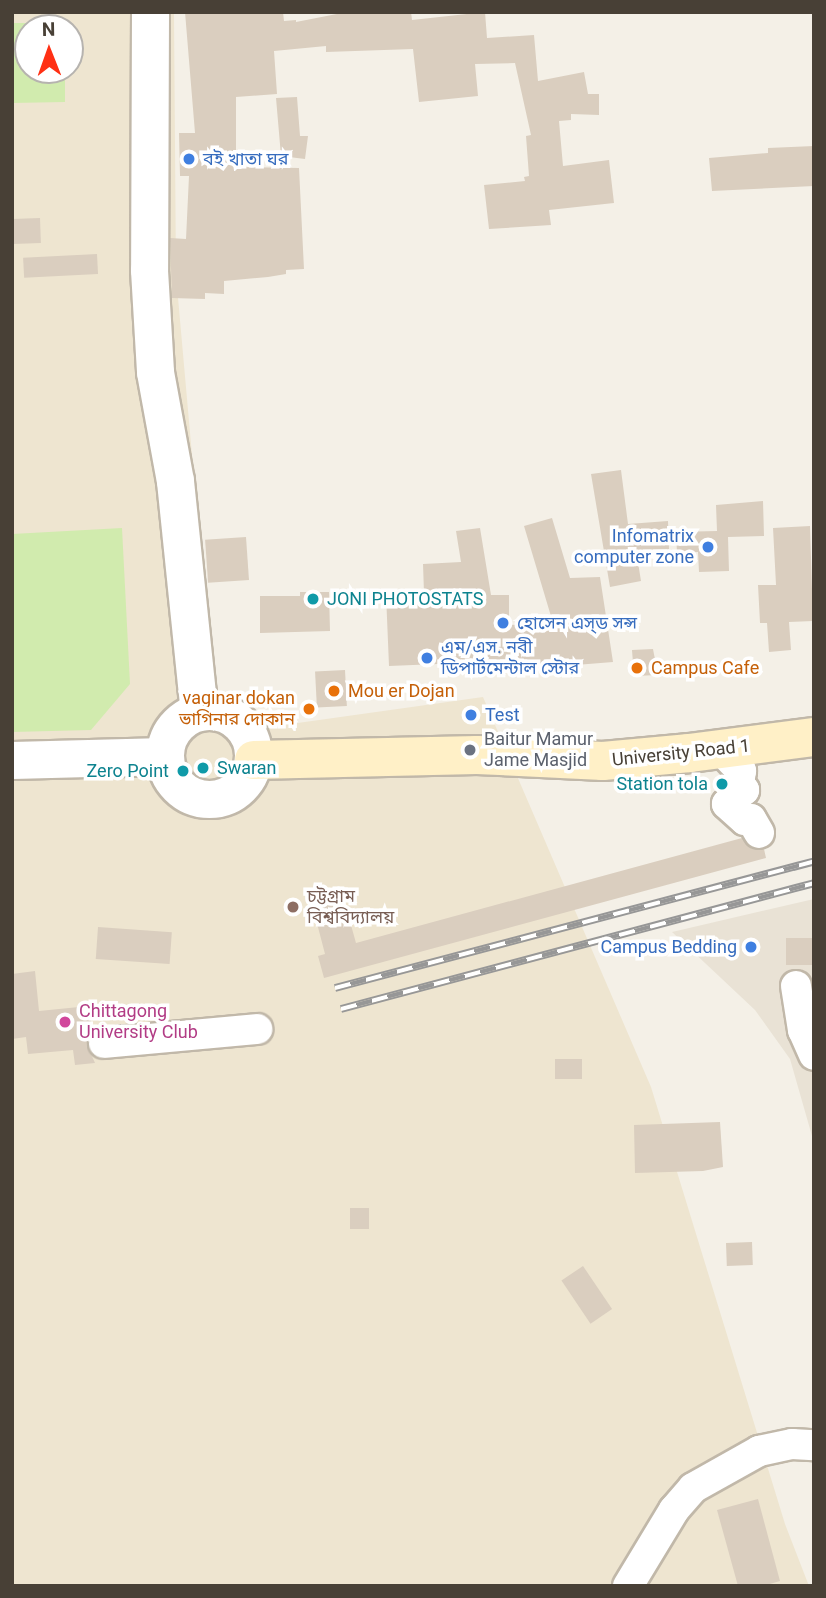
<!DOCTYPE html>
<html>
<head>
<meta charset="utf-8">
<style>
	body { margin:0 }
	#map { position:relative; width:826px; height:1598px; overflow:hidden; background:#f4f0e7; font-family:Roboto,"Noto Sans Bengali",sans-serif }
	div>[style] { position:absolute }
	.residential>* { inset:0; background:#e9e2d5 }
	.education>* { inset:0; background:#eee5d0 }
	.green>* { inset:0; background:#d1ebae }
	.building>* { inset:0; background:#dacebf; transform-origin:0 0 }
	.roads { filter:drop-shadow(2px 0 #c1b8a9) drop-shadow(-2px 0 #c1b8a9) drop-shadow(0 2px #c1b8a9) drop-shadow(0 -2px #c1b8a9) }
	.minor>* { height:30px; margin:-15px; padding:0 15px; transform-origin:15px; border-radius:15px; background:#fff }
	.tertiary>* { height:37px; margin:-18.5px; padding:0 18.5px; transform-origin:18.5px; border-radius:18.5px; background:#fff }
	.tertiary>.ring { margin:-18.5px; padding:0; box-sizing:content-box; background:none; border:37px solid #fff; border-radius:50% }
	.secondary>* { height:38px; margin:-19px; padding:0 19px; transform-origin:19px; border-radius:19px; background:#fff0c7 }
	.rail>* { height:8px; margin-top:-4px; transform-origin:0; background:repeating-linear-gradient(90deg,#fff 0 16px,#979797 0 32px); box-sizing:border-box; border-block:2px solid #979797 }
	.dots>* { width:19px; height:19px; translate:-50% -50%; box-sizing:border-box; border:4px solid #fff; border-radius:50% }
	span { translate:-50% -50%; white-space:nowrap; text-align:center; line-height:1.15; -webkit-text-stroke:7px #fff; paint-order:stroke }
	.shop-label { font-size:18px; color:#366cbe }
	.left { translate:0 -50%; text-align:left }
	.right { translate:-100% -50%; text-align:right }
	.culture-label { font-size:18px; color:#0d838f }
	.food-label { font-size:18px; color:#c56008 }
	.worship-label { font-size:18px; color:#5b616d }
	.street-label { font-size:18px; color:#484036 }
	.education-label { font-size:18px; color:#785e54 }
	.hotel-label { font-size:18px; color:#b23c85 }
	.frame { position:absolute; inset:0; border:14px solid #484036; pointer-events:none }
	.north { position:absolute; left:14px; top:14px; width:70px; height:70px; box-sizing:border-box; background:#fff; border:2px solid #b6b3af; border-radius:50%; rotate:359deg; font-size:19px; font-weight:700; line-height:28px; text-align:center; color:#484036 }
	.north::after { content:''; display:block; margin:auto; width:24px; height:32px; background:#ff3014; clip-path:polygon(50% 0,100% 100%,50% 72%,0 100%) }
</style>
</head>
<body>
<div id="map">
	<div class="residential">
		<i style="clip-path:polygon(814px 899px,814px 1143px,790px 1059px,755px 1010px,672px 932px)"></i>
	</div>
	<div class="education">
		<i style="clip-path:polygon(evenodd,12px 12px,174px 12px,176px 275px,213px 691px,262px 728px,483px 697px,651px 1087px,785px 1524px,809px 1586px,12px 1586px,12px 12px,28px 28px,70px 28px,70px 70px,28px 70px,28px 28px)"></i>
	</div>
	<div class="green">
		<i style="clip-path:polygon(12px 23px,64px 23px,64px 28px,28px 28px,28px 70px,65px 70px,65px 102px,12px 103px)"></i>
		<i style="clip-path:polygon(122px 528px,130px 684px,91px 730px,12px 732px,12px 534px)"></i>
	</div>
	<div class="building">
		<i style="clip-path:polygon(185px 12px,283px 12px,284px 21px,296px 20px,296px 22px,347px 12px,411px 12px,412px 20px,485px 12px,487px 38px,534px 35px,538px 81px,584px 72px,588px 94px,599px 94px,599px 115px,571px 114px,571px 120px,559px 121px,563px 166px,609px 160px,614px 203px,549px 210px,551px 225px,489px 229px,484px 185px,525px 181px,524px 177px,529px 176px,526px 136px,531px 135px,515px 63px,475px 64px,478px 96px,419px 102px,413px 49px,326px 52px,326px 46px,274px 51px,277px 94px,236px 97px,236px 167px,299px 168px,304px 269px,286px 270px,286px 274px,268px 277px,224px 281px,224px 294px,205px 293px,205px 299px,172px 298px,170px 238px,186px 239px,189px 176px,180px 176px,179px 133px,195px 133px)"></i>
		<i style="clip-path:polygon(297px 97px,300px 136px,308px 136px,305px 159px,281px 156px,276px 98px)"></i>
		<i style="clip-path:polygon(814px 146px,814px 186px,712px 191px,709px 158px,768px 153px,768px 148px)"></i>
		<i style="left:40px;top:218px;width:25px;height:28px;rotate:88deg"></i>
		<i style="left:97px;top:254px;width:20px;height:74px;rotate:87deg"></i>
		<i style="clip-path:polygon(621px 470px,628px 524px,668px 521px,669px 549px,636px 550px,641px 581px,610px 587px,591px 474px)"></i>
		<i style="clip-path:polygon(763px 501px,764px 536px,728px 537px,729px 571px,699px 572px,698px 552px,677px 553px,676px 532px,717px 531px,716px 505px)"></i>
		<i style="clip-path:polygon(552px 518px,570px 578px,600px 577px,613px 662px,513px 670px,512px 661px,389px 666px,386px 594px,424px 593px,423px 564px,461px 562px,456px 531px,480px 528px,491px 595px,509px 595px,509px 625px,553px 623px,524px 526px)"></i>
		<i style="clip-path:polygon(810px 526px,813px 621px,789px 622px,791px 650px,769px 652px,767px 623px,760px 623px,758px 585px,776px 585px,773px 528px)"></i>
		<i style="left:246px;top:537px;width:43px;height:41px;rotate:86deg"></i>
		<i style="clip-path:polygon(300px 592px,329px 592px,330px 631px,260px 633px,260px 596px,300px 596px)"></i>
		<i style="clip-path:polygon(653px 649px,658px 675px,634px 676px,632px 650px)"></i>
		<i style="left:345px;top:670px;width:36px;height:30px;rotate:87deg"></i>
		<i style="clip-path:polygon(742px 838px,751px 848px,764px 849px,766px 858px,324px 978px,318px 956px,325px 954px,313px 908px,344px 900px,356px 943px)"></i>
		<i style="left:98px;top:927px;width:74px;height:32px;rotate:4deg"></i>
		<i style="left:814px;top:938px;width:27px;height:28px;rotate:90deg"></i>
		<i style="clip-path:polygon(35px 971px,39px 1011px,89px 1006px,92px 1031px,87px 1045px,95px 1063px,75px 1065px,73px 1050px,28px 1054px,26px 1037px,12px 1039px,12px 974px)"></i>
		<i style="left:582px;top:1059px;width:20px;height:27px;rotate:90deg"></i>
		<i style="clip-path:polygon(720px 1122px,723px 1167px,703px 1171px,635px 1173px,634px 1125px)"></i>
		<i style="left:350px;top:1208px;width:19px;height:21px"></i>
		<i style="left:752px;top:1242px;width:23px;height:26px;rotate:88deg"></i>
		<i style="left:583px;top:1266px;width:52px;height:26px;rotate:56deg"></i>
		<i style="clip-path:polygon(758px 1499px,780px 1581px,763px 1586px,738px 1586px,717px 1510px)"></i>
	</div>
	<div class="roads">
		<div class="minor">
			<i style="left:721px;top:750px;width:29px;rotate:46deg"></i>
			<i style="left:741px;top:771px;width:13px;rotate:99deg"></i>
			<i style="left:739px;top:784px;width:8px;rotate:50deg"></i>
			<i style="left:744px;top:790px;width:22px;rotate:141deg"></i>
			<i style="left:727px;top:804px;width:24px;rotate:42deg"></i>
			<i style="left:745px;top:820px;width:6px;rotate:-9deg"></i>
			<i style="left:751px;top:819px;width:16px;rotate:60deg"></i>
			<i style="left:796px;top:986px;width:45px;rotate:81deg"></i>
			<i style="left:803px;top:1030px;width:27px;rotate:66deg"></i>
			<i style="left:104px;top:1043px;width:154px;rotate:-5.2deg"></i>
			<i style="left:628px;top:1586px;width:89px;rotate:-58.8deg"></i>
			<i style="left:674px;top:1510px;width:29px;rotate:-49deg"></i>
			<i style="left:693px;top:1488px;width:76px;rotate:-29.3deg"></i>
			<i style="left:759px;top:1451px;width:34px;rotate:-12deg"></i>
			<i style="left:792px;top:1444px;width:22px;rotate:3deg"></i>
		</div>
		<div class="tertiary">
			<i style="left:150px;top:12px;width:258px;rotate:90.2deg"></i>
			<i style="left:149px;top:270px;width:102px;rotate:86.6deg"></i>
			<i style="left:155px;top:372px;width:111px;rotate:79.6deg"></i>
			<i style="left:175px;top:481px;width:232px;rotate:84.1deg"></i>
			<i class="ring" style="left:165px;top:711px;width:51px;height:51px"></i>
			<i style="left:12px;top:760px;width:153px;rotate:-1.5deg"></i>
		</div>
		<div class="secondary">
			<i style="left:254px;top:760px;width:223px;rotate:-1.3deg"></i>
			<i style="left:477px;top:755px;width:126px;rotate:2.7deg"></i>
			<i style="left:603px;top:761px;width:87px;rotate:-5.3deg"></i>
			<i style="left:690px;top:753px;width:125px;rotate:-7.4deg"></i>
		</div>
	</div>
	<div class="rail">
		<i style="left:335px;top:988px;width:496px;rotate:-14.8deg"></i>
		<i style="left:341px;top:1009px;width:489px;rotate:-14.9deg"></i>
	</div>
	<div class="dots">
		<i style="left:189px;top:159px;background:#3f7fe0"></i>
		<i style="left:708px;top:547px;background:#3f7fe0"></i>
		<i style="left:313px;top:599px;background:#0f9aa8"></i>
		<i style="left:503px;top:623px;background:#3f7fe0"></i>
		<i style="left:427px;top:658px;background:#3f7fe0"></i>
		<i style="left:637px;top:668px;background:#e8710a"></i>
		<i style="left:334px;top:691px;background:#e8710a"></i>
		<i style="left:309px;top:709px;background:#e8710a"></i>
		<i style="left:471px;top:715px;background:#3f7fe0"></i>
		<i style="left:470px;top:750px;background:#6b7280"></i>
		<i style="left:203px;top:768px;background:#0f9aa8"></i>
		<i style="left:183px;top:771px;background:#0f9aa8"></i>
		<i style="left:722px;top:784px;background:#0f9aa8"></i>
		<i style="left:293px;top:907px;background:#8d6e63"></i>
		<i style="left:751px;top:947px;background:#3f7fe0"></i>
		<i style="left:65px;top:1022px;background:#d1479c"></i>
	</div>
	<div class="shop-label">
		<span class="left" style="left:203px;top:159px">বই খাতা ঘর</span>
		<span class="right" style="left:694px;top:547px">Infomatrix<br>computer zone</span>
		<span class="left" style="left:517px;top:623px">হোসেন এস্ড সন্স</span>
		<span class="left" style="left:441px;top:658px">এম/এস. নবী<br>ডিপার্টমেন্টাল স্টোর</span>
		<span class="left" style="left:485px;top:715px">Test</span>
		<span class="right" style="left:737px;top:947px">Campus Bedding</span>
	</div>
	<div class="culture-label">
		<span class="left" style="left:327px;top:599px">JONI PHOTOSTATS</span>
		<span class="left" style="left:217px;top:768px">Swaran</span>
		<span class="right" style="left:169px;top:771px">Zero Point</span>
		<span class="right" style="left:708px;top:784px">Station tola</span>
	</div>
	<div class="food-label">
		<span class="left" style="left:651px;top:668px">Campus Cafe</span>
		<span class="left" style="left:348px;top:691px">Mou er Dojan</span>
		<span class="right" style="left:295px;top:709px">vaginar dokan<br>ভাগিনার দোকান</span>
	</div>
	<div class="worship-label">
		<span class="left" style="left:484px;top:750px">Baitur Mamur<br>Jame Masjid</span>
	</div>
	<div class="street-label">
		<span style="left:681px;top:753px;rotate:-6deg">University Road 1</span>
	</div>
	<div class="education-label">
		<span class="left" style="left:307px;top:907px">চট্টগ্রাম<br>বিশ্ববিদ্যালয়</span>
	</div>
	<div class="hotel-label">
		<span class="left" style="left:79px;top:1022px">Chittagong<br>University Club</span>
	</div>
	<div class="frame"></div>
	<div class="north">N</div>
</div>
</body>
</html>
